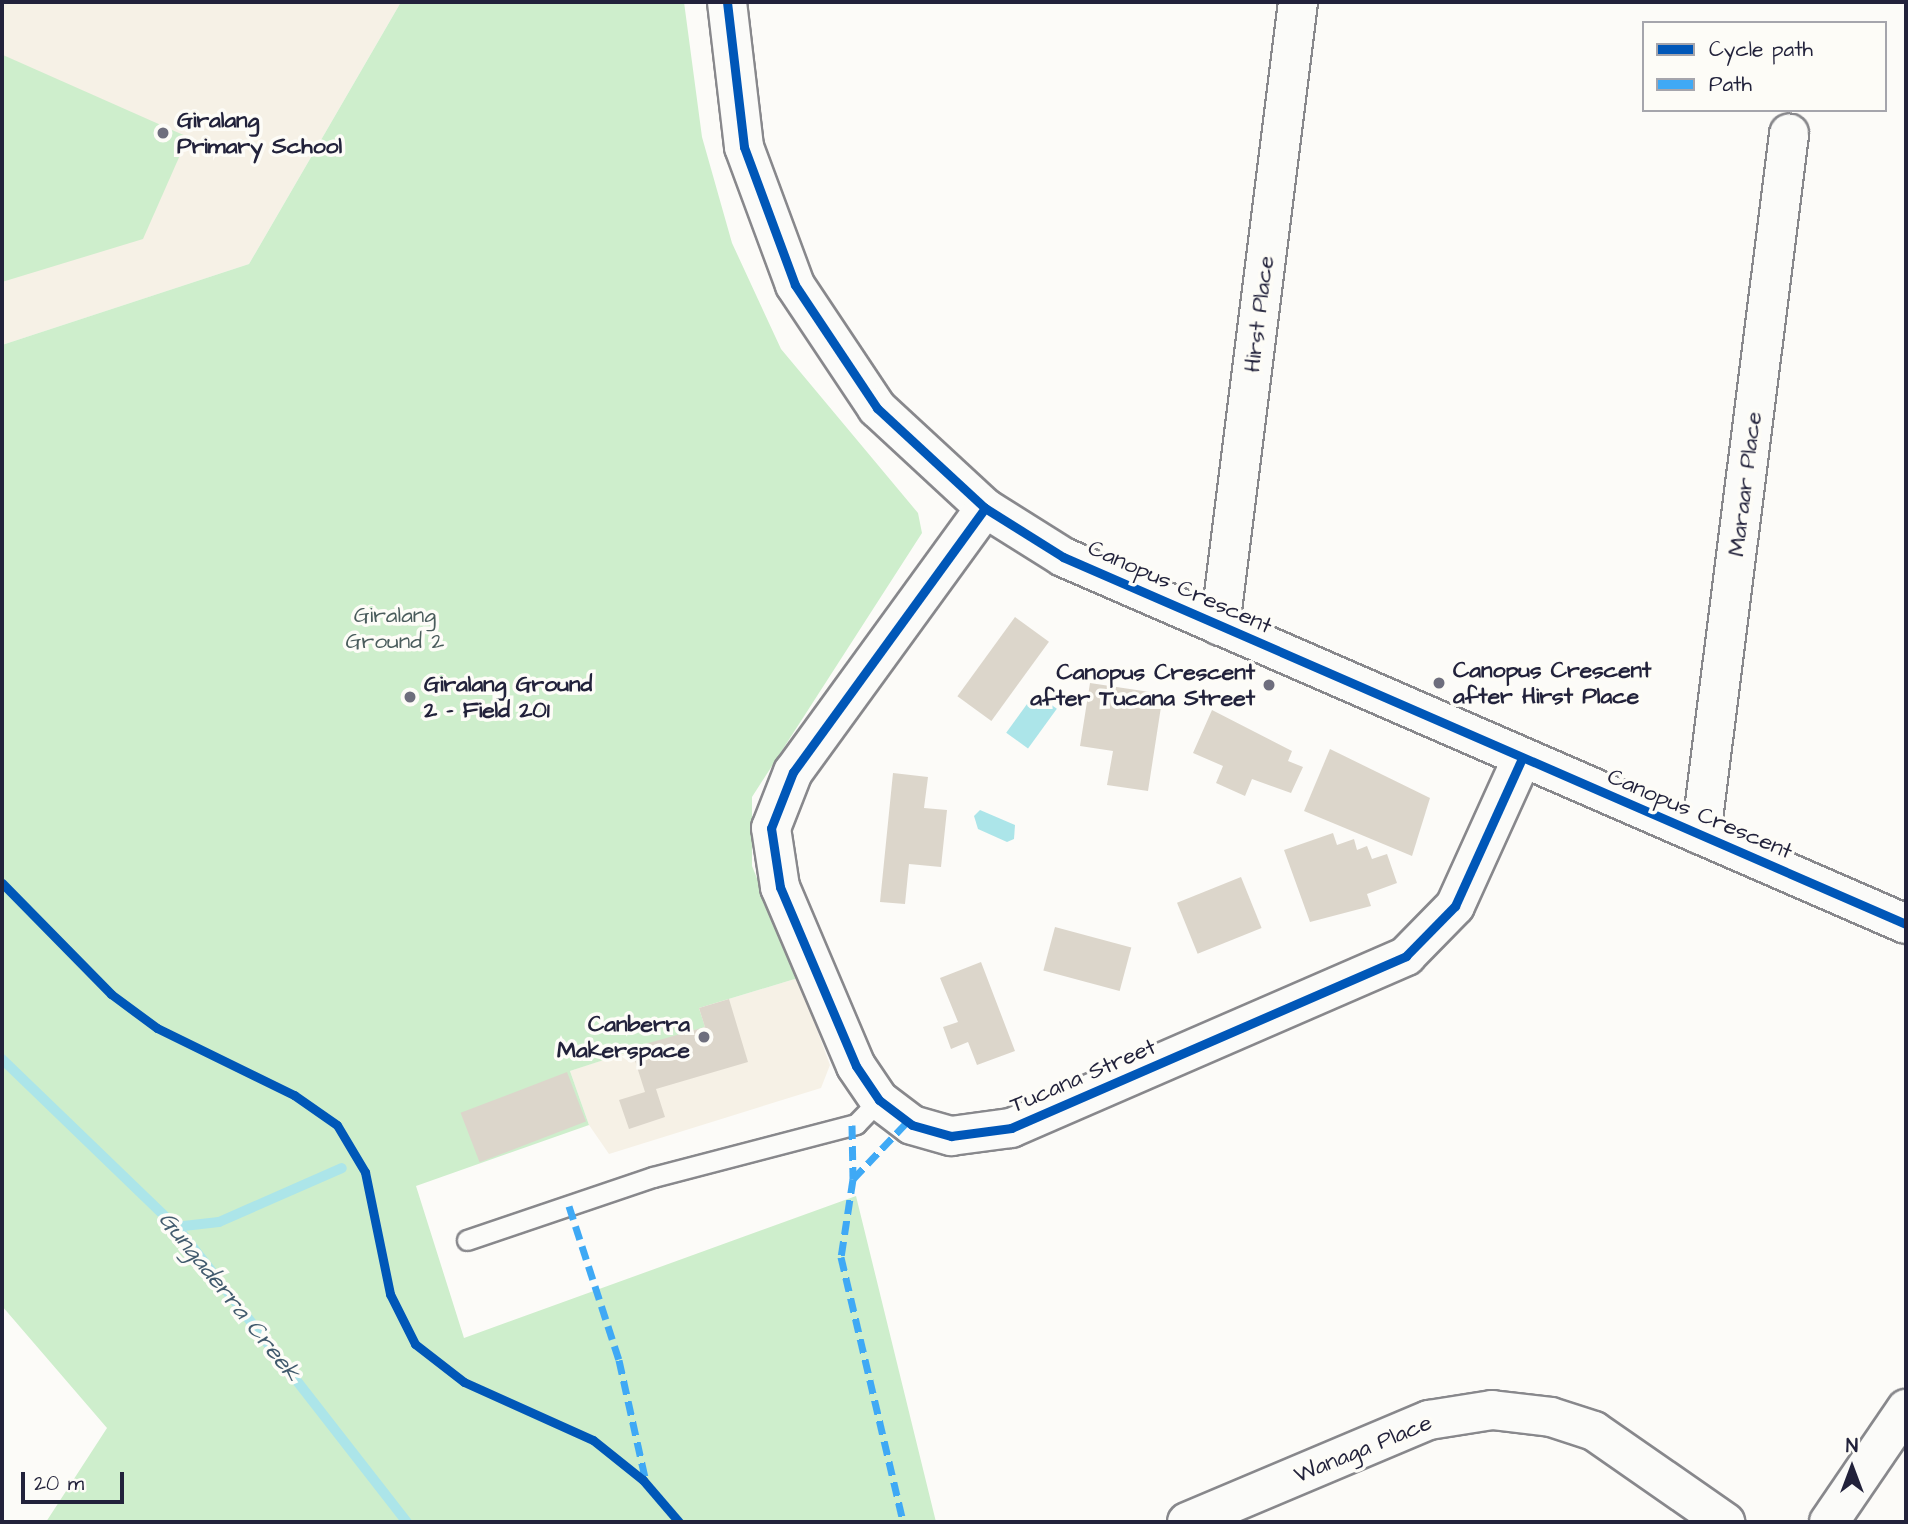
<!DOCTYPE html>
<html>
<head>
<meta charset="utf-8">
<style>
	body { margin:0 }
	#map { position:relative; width:1908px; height:1524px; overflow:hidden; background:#fcfbf8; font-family:"Architects Daughter",sans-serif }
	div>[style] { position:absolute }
	.built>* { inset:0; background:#f6f1e6 }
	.green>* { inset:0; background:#ceeecc }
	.water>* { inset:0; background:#ace5e9; transform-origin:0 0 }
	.stream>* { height:10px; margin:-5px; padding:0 5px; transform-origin:5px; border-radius:5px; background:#ace5e9 }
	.building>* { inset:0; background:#dcd6cb; transform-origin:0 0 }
	.roads { filter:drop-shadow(2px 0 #88888c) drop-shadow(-2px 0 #88888c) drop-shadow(0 2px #88888c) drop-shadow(0 -2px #88888c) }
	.lane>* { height:19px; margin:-9.5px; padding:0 9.5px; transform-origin:9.5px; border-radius:9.5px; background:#fbfbf9 }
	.street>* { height:38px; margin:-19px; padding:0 19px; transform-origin:19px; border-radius:19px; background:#fbfbf9 }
	.secondary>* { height:38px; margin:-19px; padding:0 19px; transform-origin:19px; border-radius:19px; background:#fbfbf9 }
	.quiet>* { height:7px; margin-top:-3.5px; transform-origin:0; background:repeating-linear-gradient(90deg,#3fa9f5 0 14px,transparent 0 21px) }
	.cycleway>* { height:9px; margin:-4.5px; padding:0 4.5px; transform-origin:4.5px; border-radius:4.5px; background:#0057b8 }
	.dots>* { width:19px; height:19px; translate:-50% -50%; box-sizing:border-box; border:4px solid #fdfcf7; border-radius:50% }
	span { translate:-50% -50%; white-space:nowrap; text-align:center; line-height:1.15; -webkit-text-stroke:7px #fdfcf7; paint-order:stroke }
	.poi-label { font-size:23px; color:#22223b; font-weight:700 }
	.left { translate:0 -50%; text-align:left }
	.right { translate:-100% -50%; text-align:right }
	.street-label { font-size:23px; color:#22223b }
	.park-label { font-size:23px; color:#4a5c5c }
	.water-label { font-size:24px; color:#415a6d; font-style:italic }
	.frame { position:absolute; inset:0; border:4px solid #22223b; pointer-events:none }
	.legend { position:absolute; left:1642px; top:21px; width:245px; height:91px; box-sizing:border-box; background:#fdfcf7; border:2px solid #a5a5ac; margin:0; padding:9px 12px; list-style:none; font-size:21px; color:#22223b }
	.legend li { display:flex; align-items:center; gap:14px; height:35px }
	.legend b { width:35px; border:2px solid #a5a5ac }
	.north { position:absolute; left:1817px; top:1433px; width:70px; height:70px; -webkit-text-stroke:5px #fdfcf7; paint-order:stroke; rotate:0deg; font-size:19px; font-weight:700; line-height:28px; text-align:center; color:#22223b }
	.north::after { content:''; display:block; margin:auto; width:24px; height:32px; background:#22223b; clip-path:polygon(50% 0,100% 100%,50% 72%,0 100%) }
	.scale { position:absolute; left:21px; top:1472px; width:103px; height:32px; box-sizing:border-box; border:4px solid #22223b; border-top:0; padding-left:9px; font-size:21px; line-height:24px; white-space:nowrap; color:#22223b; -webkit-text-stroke:5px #fdfcf7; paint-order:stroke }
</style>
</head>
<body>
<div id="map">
	<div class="built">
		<i style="clip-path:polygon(2px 2px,401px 2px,249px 264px,2px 345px)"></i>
		<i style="clip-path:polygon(798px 978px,830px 1065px,821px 1088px,609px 1154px,589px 1125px,570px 1071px,704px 1026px,699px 1008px)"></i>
	</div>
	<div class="green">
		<i style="clip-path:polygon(401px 2px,684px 2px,702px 137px,732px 243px,781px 349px,918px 513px,922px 533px,752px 797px,752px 866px,798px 978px,699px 1008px,705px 1027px,570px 1071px,589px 1125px,416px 1186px,464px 1338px,856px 1196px,936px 1522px,46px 1522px,107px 1428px,2px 1306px,2px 345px,249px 264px)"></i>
		<i style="clip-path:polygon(3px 55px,188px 137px,143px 239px,2px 282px)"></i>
	</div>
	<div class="water">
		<i style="left:1035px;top:693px;width:27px;height:49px;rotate:36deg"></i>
		<i style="clip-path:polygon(980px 810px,1015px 825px,1014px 839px,1007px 842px,978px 829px,974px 816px)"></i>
	</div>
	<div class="stream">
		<i style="left:2px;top:1059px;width:249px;rotate:44deg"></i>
		<i style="left:181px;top:1232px;width:368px;rotate:52.1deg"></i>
		<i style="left:175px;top:1227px;width:44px;rotate:-6.5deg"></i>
		<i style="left:219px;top:1222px;width:134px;rotate:-23.7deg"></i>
	</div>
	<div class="building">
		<i style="left:1015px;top:617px;width:42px;height:98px;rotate:36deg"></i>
		<i style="clip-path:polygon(1090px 683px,1163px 694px,1148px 791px,1107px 785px,1113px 751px,1080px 746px)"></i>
		<i style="clip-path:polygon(1212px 710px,1292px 751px,1288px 761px,1303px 767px,1291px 793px,1252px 779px,1245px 796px,1216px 783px,1223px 766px,1193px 753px)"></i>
		<i style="clip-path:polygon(1330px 749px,1430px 798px,1412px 856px,1304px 811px)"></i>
		<i style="clip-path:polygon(893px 773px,928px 777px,924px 808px,947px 810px,941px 867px,909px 864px,905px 904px,880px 902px)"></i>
		<i style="clip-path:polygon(1333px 833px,1337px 845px,1354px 839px,1357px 850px,1367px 846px,1372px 859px,1387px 854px,1397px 883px,1367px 894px,1371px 906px,1310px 922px,1284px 850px)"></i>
		<i style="left:1241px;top:877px;width:55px;height:69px;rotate:68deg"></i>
		<i style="left:1055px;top:927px;width:79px;height:45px;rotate:15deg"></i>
		<i style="clip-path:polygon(981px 962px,1015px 1051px,977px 1065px,968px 1042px,951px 1049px,943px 1027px,958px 1022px,940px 978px)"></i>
		<i style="clip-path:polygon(729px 999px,748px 1062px,656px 1089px,665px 1117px,629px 1129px,619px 1100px,645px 1092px,631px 1048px,705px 1027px,699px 1008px)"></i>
		<i style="left:567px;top:1072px;width:53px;height:114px;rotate:69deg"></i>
	</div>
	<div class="roads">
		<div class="lane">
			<i style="left:467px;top:1240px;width:196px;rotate:-18.7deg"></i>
			<i style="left:653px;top:1177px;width:210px;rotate:-14.6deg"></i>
			<i style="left:856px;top:1124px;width:33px;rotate:-46deg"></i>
		</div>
		<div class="street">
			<i style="left:727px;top:2px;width:146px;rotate:83.3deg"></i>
			<i style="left:744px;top:147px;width:147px;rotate:69.7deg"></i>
			<i style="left:795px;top:285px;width:148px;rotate:56.3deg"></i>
			<i style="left:877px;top:408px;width:147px;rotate:42.8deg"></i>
			<i style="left:985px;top:508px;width:92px;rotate:32.1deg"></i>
			<i style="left:1063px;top:557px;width:919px;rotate:23.53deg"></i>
			<i style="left:985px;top:508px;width:326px;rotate:126deg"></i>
			<i style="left:793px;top:772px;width:60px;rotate:111.4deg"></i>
			<i style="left:771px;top:828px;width:60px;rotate:81.3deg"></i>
			<i style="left:780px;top:887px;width:194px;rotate:67deg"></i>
			<i style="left:856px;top:1066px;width:41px;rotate:55.9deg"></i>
			<i style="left:879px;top:1100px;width:41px;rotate:37.1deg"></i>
			<i style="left:912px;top:1125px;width:41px;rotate:15.8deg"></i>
			<i style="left:951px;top:1136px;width:61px;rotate:-7.6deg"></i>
			<i style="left:1011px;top:1128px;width:431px;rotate:-23.5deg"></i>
			<i style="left:1406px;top:956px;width:70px;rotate:-45.6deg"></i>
			<i style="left:1455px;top:906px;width:162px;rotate:-65.6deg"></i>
			<i style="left:1220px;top:626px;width:629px;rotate:-82.87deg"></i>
			<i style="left:1701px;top:835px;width:707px;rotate:-82.84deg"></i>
			<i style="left:1187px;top:1522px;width:263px;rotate:-22.9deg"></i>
			<i style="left:1429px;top:1420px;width:64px;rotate:-9deg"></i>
			<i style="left:1492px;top:1410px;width:59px;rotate:6.8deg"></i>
			<i style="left:1551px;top:1417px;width:45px;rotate:18deg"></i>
			<i style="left:1594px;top:1431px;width:160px;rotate:34.8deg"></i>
		</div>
		<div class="secondary">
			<i style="left:1829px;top:1522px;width:137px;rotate:-55.7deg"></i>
		</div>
	</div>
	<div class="quiet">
		<i style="left:852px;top:1125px;width:54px;rotate:88.9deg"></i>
		<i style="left:853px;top:1179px;width:79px;rotate:98.7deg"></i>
		<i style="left:841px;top:1257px;width:272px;rotate:76.8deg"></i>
		<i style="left:853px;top:1179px;width:79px;rotate:-46.5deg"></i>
		<i style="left:569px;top:1206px;width:162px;rotate:72deg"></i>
		<i style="left:619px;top:1360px;width:125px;rotate:77.5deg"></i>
	</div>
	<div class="cycleway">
		<i style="left:727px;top:2px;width:146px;rotate:83.3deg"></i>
		<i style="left:744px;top:147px;width:147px;rotate:69.7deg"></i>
		<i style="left:795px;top:285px;width:148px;rotate:56.3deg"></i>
		<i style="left:877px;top:408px;width:147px;rotate:42.8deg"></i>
		<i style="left:985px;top:508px;width:92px;rotate:32.1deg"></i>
		<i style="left:1063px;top:557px;width:919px;rotate:23.53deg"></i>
		<i style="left:985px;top:508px;width:326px;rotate:126deg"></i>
		<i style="left:793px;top:772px;width:60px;rotate:111.4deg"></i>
		<i style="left:771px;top:828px;width:60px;rotate:81.3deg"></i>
		<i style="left:780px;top:887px;width:194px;rotate:67deg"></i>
		<i style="left:856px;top:1066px;width:41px;rotate:55.9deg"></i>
		<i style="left:879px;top:1100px;width:41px;rotate:37.1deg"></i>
		<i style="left:912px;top:1125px;width:41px;rotate:15.8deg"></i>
		<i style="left:951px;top:1136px;width:61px;rotate:-7.6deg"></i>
		<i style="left:1011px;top:1128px;width:431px;rotate:-23.5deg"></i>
		<i style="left:1406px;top:956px;width:70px;rotate:-45.6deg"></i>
		<i style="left:1455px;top:906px;width:162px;rotate:-65.6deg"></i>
		<i style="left:2px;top:883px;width:156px;rotate:45.5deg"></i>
		<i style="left:111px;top:994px;width:57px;rotate:36.5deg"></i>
		<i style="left:157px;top:1028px;width:153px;rotate:26.1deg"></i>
		<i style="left:294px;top:1095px;width:52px;rotate:34.9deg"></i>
		<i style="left:337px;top:1125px;width:55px;rotate:59.2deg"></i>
		<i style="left:365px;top:1172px;width:125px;rotate:78.4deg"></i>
		<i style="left:390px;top:1294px;width:56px;rotate:63.4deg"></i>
		<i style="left:415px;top:1344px;width:62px;rotate:37.8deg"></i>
		<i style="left:464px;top:1382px;width:141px;rotate:24.2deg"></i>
		<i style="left:593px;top:1440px;width:64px;rotate:38.7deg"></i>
		<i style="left:643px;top:1480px;width:55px;rotate:49.4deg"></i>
	</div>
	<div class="dots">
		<i style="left:163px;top:133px;background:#6e6e7d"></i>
		<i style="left:1439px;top:683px;background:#6e6e7d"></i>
		<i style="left:1269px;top:685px;background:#6e6e7d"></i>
		<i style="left:410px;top:697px;background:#6e6e7d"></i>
		<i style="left:704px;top:1037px;background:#6e6e7d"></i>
	</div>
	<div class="poi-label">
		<span class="left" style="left:177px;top:133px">Giralang<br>Primary School</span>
		<span class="left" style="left:1453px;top:683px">Canopus Crescent<br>after Hirst Place</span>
		<span class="right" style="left:1255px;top:685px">Canopus Crescent<br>after Tucana Street</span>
		<span class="left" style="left:424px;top:697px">Giralang Ground<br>2 - Field 201</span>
		<span class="right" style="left:690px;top:1037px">Canberra<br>Makerspace</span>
	</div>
	<div class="street-label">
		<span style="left:1259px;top:314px;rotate:-83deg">Hirst Place</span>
		<span style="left:1745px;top:484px;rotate:-83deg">Maraar Place</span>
		<span style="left:1180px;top:587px;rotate:24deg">Canopus Crescent</span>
		<span style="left:1700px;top:814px;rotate:23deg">Canopus Crescent</span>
		<span style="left:1083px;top:1076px;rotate:-23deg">Tucana Street</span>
		<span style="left:1363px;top:1449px;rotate:-22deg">Wanaga Place</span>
	</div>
	<div class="park-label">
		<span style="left:395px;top:628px">Giralang<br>Ground 2</span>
	</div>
	<div class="water-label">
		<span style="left:229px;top:1297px;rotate:51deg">Gungaderra Creek</span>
	</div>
	<div class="frame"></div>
	<ul class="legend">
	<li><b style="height:9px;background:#0057b8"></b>Cycle path</li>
	<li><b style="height:9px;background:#3fa9f5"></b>Path</li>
	</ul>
	<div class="north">N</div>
	<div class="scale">20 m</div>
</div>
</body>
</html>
